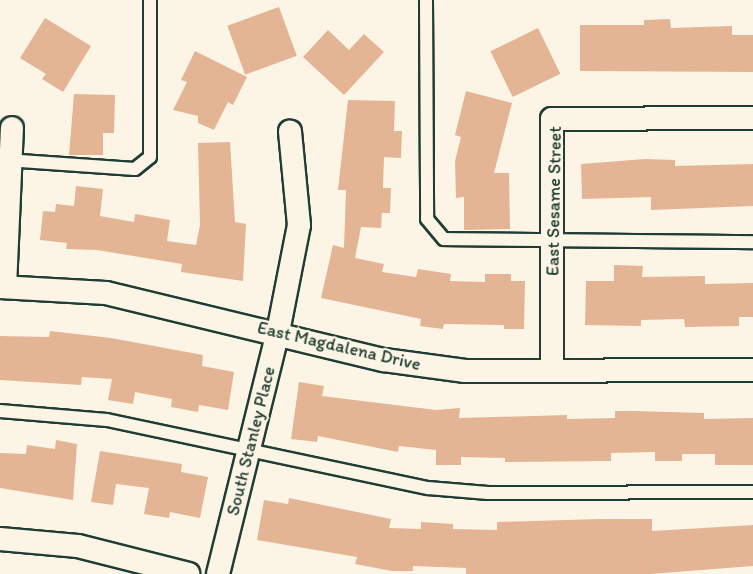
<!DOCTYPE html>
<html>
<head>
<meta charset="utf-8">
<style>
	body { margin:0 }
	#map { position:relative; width:753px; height:574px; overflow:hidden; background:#fcf5e5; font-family:Itim,sans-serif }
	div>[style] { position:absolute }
	.building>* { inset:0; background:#e4b595; transform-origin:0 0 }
	.roads { filter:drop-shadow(2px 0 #1f3d34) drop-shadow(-2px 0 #1f3d34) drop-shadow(0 2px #1f3d34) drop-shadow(0 -2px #1f3d34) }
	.service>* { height:12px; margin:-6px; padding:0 6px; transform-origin:6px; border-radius:6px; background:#fcf5e5 }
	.minor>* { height:22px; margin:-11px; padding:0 11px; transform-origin:11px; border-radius:11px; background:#fcf5e5 }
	span { translate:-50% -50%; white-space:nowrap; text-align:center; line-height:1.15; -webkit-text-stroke:4.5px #fcf5e5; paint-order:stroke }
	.street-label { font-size:18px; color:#1f3d34 }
</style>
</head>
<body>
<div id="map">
	<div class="building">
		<i style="left:279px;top:7px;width:52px;height:55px;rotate:70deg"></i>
		<i style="clip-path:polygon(45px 18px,91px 46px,63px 92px,42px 79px,46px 74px,20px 58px)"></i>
		<i style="clip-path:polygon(670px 19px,671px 28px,732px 26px,732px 35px,753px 35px,753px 72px,580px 71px,580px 25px,644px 25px,644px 20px)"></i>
		<i style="left:538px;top:28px;width:51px;height:53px;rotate:64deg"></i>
		<i style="clip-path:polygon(328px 30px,349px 50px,364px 34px,384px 52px,344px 95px,303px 57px)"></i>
		<i style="clip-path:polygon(195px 51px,247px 77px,233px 105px,228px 102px,214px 130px,198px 123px,198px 116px,173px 110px,187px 82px,181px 80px)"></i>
		<i style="clip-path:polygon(466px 91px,512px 103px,494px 173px,509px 173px,510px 229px,464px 230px,464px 197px,456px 198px,455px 161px,461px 137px,455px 135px)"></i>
		<i style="clip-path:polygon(74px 94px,115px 95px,114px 133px,103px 133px,103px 155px,69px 155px)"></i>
		<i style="clip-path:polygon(348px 100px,395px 101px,394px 131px,402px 131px,401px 158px,384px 157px,383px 188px,391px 188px,390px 213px,382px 213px,381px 228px,361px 227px,355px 258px,384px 264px,382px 272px,416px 277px,418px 269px,451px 274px,450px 281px,485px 282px,485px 274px,511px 274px,511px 281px,525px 281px,524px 329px,504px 329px,504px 325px,444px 324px,443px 329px,420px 326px,421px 319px,321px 298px,333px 245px,344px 248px,346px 190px,338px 190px)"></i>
		<i style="clip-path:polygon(230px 142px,235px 222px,246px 224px,243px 281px,181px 272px,182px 264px,97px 250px,66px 249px,67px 243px,40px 240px,43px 211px,55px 212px,56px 204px,74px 206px,76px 186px,103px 189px,100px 216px,134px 222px,135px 214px,170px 220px,167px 241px,196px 245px,200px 225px,198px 143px)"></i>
		<i style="clip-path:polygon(645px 159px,675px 160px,675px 166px,753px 164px,753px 206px,651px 210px,651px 197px,582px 199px,581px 164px)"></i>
		<i style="clip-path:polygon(614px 265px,643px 266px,642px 277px,705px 276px,705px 284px,753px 283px,753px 317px,739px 317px,739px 326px,685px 327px,684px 319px,641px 320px,641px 326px,585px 325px,586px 281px,614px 281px)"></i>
		<i style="clip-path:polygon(50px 331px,111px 338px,203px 355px,202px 366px,234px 372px,228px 410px,199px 405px,198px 412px,171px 407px,172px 399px,135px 392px,133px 404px,108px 400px,112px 379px,82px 377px,81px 385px,0 380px,0 336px,49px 337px)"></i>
		<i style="clip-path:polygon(299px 382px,324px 386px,322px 396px,436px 410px,460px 408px,459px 418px,567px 415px,567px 419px,615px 418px,615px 411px,634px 411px,704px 413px,704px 419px,753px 418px,753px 465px,715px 465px,715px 454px,682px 454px,682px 461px,655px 461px,655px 452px,611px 453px,611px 461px,505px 462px,505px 458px,461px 457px,461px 465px,436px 465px,436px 450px,399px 446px,398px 452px,318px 436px,317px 442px,291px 439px)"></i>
		<i style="clip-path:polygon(56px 440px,77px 444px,73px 500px,0 488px,0 453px,26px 454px,27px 445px,55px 449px)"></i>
		<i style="clip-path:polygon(100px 451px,182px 464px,181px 472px,208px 477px,200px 518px,170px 512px,169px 518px,144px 514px,149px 488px,116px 484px,113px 505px,91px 502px)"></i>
		<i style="clip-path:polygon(289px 498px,391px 519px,389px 528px,421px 529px,421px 522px,453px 524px,453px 529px,497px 530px,497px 522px,600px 519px,652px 519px,652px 531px,753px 525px,753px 566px,650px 574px,466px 574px,466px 568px,413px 566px,413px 571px,392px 571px,355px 564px,357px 557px,257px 540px,264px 500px,288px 504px)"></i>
	</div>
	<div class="roads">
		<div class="service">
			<i style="left:426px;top:0;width:219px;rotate:89.7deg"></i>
			<i style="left:427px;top:219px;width:26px;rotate:50deg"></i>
			<i style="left:444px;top:239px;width:309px;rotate:0.6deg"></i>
			<i style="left:6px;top:160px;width:129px;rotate:4deg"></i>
			<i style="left:135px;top:169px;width:19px;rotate:-39deg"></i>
			<i style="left:150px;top:157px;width:157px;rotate:-90deg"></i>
			<i style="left:0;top:411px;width:107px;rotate:4.8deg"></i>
			<i style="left:107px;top:420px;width:328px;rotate:12deg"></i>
			<i style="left:428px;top:488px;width:60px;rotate:4.8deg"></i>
			<i style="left:488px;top:493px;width:265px;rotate:-0.2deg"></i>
		</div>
		<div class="minor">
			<i style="left:0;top:287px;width:106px;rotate:3.2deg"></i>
			<i style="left:106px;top:293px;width:286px;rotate:13.6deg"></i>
			<i style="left:384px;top:360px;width:82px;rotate:7.7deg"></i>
			<i style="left:465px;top:371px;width:288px;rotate:-0.2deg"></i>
			<i style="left:5px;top:287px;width:159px;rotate:-87.5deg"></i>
			<i style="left:552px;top:371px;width:252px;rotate:-90deg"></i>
			<i style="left:552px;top:119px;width:201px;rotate:-0.3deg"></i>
			<i style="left:0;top:539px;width:78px;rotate:5.1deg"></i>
			<i style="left:78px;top:546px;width:114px;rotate:14.2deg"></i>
			<i style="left:218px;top:574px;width:249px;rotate:-76.1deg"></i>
			<i style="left:278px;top:332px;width:109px;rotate:-78.9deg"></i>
			<i style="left:299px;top:225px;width:94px;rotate:-95.5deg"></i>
		</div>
	</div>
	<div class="street-label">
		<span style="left:554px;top:201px;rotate:-89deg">East Sesame Street</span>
		<span style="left:339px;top:346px;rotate:13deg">East Magdalena Drive</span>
		<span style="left:251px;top:441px;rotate:-76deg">South Stanley Place</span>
	</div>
</div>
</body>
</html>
